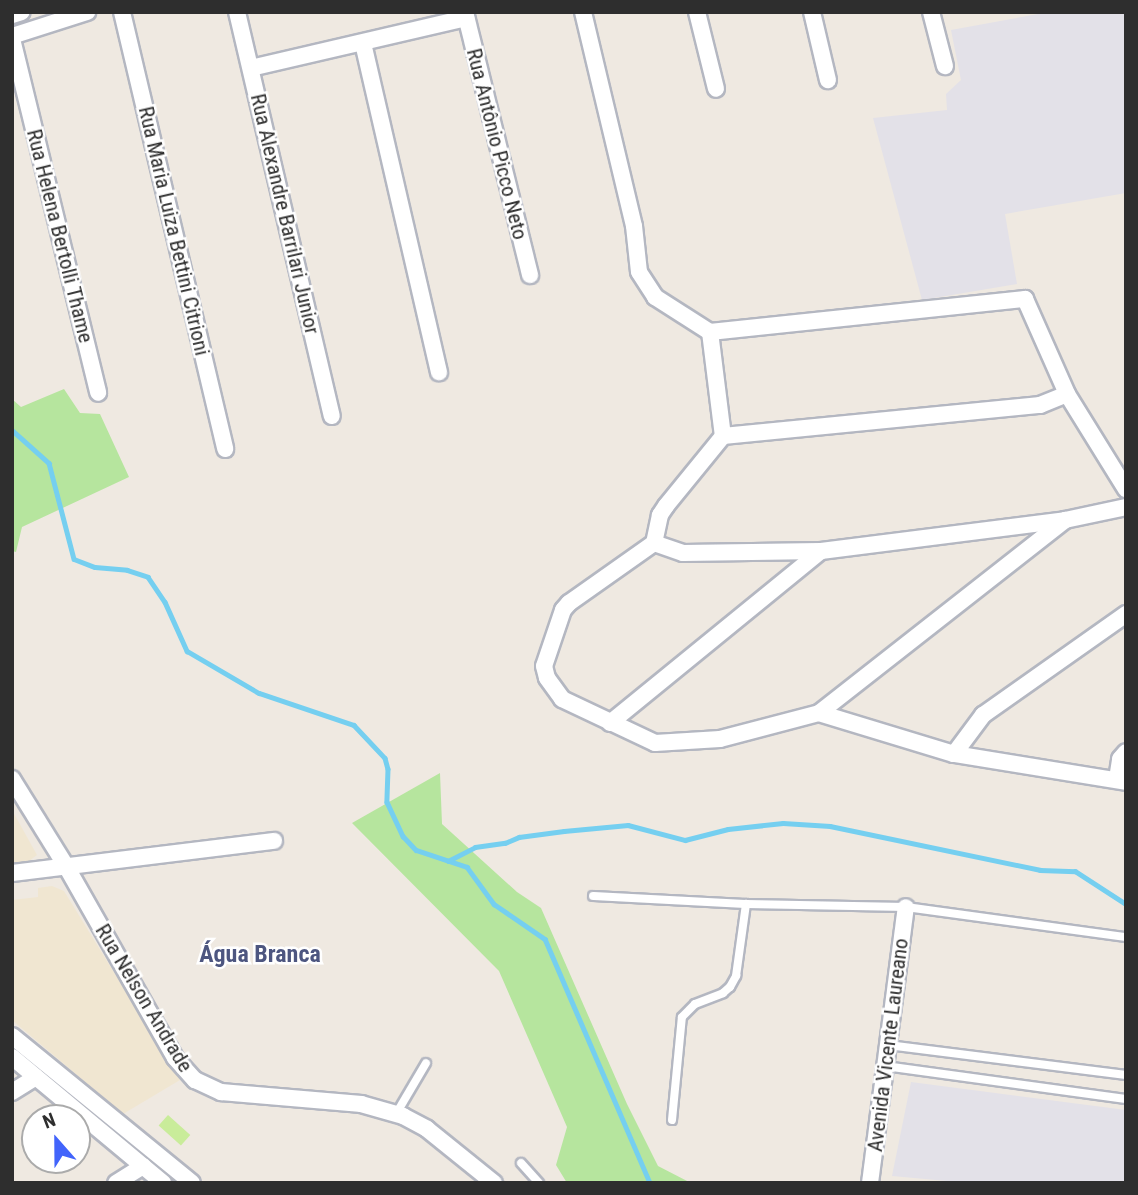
<!DOCTYPE html>
<html>
<head>
<meta charset="utf-8">
<style>
	body { margin:0 }
	#map { position:relative; width:1138px; height:1195px; overflow:hidden; background:#efe9e1; font-family:"Roboto Condensed",sans-serif }
	div>[style] { position:absolute }
	.industrial>* { inset:0; background:#e3e1e8 }
	.education>* { inset:0; background:#f0e6d1 }
	.green>* { inset:0; background:#b6e59e }
	.pitch>* { inset:0; background:#c9ec9a; transform-origin:0 0 }
	.stream>* { height:4.5px; margin:-2.25px; padding:0 2.25px; transform-origin:2.25px; border-radius:2.25px; background:#75cff0 }
	.roads { filter:drop-shadow(2px 0 #b4b7c1) drop-shadow(-2px 0 #b4b7c1) drop-shadow(0 2px #b4b7c1) drop-shadow(0 -2px #b4b7c1) }
	.service>* { height:8px; margin:-4px; padding:0 4px; transform-origin:4px; border-radius:4px; background:#fff }
	.minor>* { height:16px; margin:-8px; padding:0 8px; transform-origin:8px; border-radius:8px; background:#fff }
	span { translate:-50% -50%; white-space:nowrap; text-align:center; line-height:1.15; -webkit-text-stroke:5px #fff; paint-order:stroke }
	.street-label { font-size:21px; color:#2e2e2e }
	.quarter-label { font-size:24px; color:#4d5680; font-weight:700 }
	.frame { position:absolute; inset:0; border:14px solid #2e2e2e; pointer-events:none }
	.north { position:absolute; left:21px; top:1104px; width:70px; height:70px; box-sizing:border-box; background:#fff; border:2px solid #ababab; border-radius:50%; rotate:339deg; font-size:19px; font-weight:700; line-height:28px; text-align:center; color:#2e2e2e }
	.north::after { content:''; display:block; margin:auto; width:24px; height:32px; background:#4264fb; clip-path:polygon(50% 0,100% 100%,50% 72%,0 100%) }
</style>
</head>
<body>
<div id="map">
	<div class="industrial">
		<i style="clip-path:polygon(1049px 12px,1125px 12px,1126px 193px,1005px 214px,1017px 284px,922px 300px,873px 118px,947px 110px,946px 94px,961px 80px,951px 30px)"></i>
		<i style="clip-path:polygon(911px 1082px,1126px 1110px,1126px 1183px,969px 1183px,892px 1176px)"></i>
	</div>
	<div class="education">
		<i style="clip-path:polygon(12px 810px,37px 855px,21px 867px,12px 868px)"></i>
		<i style="clip-path:polygon(52px 886px,64px 891px,180px 1080px,123px 1114px,12px 1020px,12px 900px,38px 897px,38px 888px)"></i>
	</div>
	<div class="green">
		<i style="clip-path:polygon(64px 389px,80px 413px,100px 414px,129px 477px,22px 527px,16px 552px,12px 551px,12px 399px,21px 407px)"></i>
		<i style="clip-path:polygon(440px 773px,442px 824px,517px 892px,541px 908px,627px 1104px,658px 1166px,691px 1183px,567px 1183px,556px 1165px,567px 1127px,499px 971px,352px 823px)"></i>
	</div>
	<div class="pitch">
		<i style="left:168px;top:1115px;width:30px;height:14px;rotate:42deg"></i>
	</div>
	<div class="stream">
		<i style="left:12px;top:430px;width:50px;rotate:41.7deg"></i>
		<i style="left:49px;top:463px;width:99px;rotate:75.4deg"></i>
		<i style="left:74px;top:559px;width:22px;rotate:21deg"></i>
		<i style="left:95px;top:567px;width:32px;rotate:5deg"></i>
		<i style="left:127px;top:570px;width:22px;rotate:18deg"></i>
		<i style="left:148px;top:577px;width:30px;rotate:56deg"></i>
		<i style="left:165px;top:602px;width:54px;rotate:65.8deg"></i>
		<i style="left:187px;top:651px;width:83px;rotate:30.3deg"></i>
		<i style="left:259px;top:693px;width:100px;rotate:18.6deg"></i>
		<i style="left:354px;top:725px;width:45px;rotate:46.8deg"></i>
		<i style="left:385px;top:758px;width:11px;rotate:75deg"></i>
		<i style="left:388px;top:769px;width:33px;rotate:92deg"></i>
		<i style="left:387px;top:802px;width:38px;rotate:65deg"></i>
		<i style="left:403px;top:836px;width:19px;rotate:47deg"></i>
		<i style="left:416px;top:850px;width:54px;rotate:18.4deg"></i>
		<i style="left:467px;top:867px;width:46px;rotate:53.9deg"></i>
		<i style="left:494px;top:904px;width:62px;rotate:34.5deg"></i>
		<i style="left:545px;top:939px;width:266px;rotate:66.7deg"></i>
		<i style="left:448px;top:861px;width:30px;rotate:-27deg"></i>
		<i style="left:475px;top:847px;width:30px;rotate:-8deg"></i>
		<i style="left:505px;top:843px;width:15px;rotate:-23deg"></i>
		<i style="left:519px;top:837px;width:45px;rotate:-7.6deg"></i>
		<i style="left:564px;top:831px;width:64px;rotate:-5.4deg"></i>
		<i style="left:628px;top:825px;width:59px;rotate:14.7deg"></i>
		<i style="left:685px;top:840px;width:44px;rotate:-14.3deg"></i>
		<i style="left:728px;top:829px;width:55px;rotate:-6.2deg"></i>
		<i style="left:783px;top:823px;width:47px;rotate:3.7deg"></i>
		<i style="left:830px;top:826px;width:215px;rotate:11.8deg"></i>
		<i style="left:1040px;top:870px;width:35px;rotate:2deg"></i>
		<i style="left:1075px;top:871px;width:61px;rotate:32.9deg"></i>
	</div>
	<div class="roads">
		<div class="service">
			<i style="left:593px;top:896px;width:153px;rotate:3deg"></i>
			<i style="left:888px;top:1045px;width:240px;rotate:7.2deg"></i>
			<i style="left:885px;top:1066px;width:243px;rotate:7.8deg"></i>
			<i style="left:396px;top:1114px;width:59px;rotate:-59.5deg"></i>
			<i style="left:672px;top:1120px;width:103px;rotate:-84.5deg"></i>
			<i style="left:682px;top:1017px;width:18px;rotate:-45deg"></i>
			<i style="left:695px;top:1004px;width:30px;rotate:-21deg"></i>
			<i style="left:723px;top:993px;width:9px;rotate:-41deg"></i>
			<i style="left:730px;top:987px;width:13px;rotate:-61deg"></i>
			<i style="left:736px;top:976px;width:73px;rotate:-82.1deg"></i>
			<i style="left:746px;top:904px;width:160px;rotate:1.1deg"></i>
			<i style="left:906px;top:907px;width:222px;rotate:7.8deg"></i>
			<i style="left:521px;top:1163px;width:27px;rotate:48deg"></i>
		</div>
		<div class="minor">
			<i style="left:122px;top:12px;width:449px;rotate:76.7deg"></i>
			<i style="left:237px;top:12px;width:415px;rotate:76.8deg"></i>
			<i style="left:465px;top:12px;width:271px;rotate:76.1deg"></i>
			<i style="left:583px;top:12px;width:220px;rotate:76.6deg"></i>
			<i style="left:634px;top:226px;width:46px;rotate:83.8deg"></i>
			<i style="left:639px;top:272px;width:30px;rotate:57deg"></i>
			<i style="left:655px;top:297px;width:65px;rotate:32.5deg"></i>
			<i style="left:710px;top:332px;width:317px;rotate:-6deg"></i>
			<i style="left:1025px;top:299px;width:104px;rotate:66.1deg"></i>
			<i style="left:1067px;top:394px;width:112px;rotate:58.2deg"></i>
			<i style="left:697px;top:12px;width:79px;rotate:76.1deg"></i>
			<i style="left:812px;top:12px;width:70px;rotate:76.8deg"></i>
			<i style="left:931px;top:12px;width:56px;rotate:75.5deg"></i>
			<i style="left:12px;top:15px;width:10px;rotate:-17deg"></i>
			<i style="left:12px;top:36px;width:79px;rotate:-17.7deg"></i>
			<i style="left:12px;top:39px;width:364px;rotate:76.3deg"></i>
			<i style="left:363px;top:43px;width:338px;rotate:77deg"></i>
			<i style="left:251px;top:68px;width:221px;rotate:-13.1deg"></i>
			<i style="left:710px;top:332px;width:105px;rotate:82.9deg"></i>
			<i style="left:723px;top:436px;width:90px;rotate:129.2deg"></i>
			<i style="left:666px;top:506px;width:11px;rotate:124deg"></i>
			<i style="left:660px;top:515px;width:29px;rotate:102deg"></i>
			<i style="left:654px;top:543px;width:104px;rotate:144.8deg"></i>
			<i style="left:569px;top:603px;width:9px;rotate:131deg"></i>
			<i style="left:563px;top:610px;width:59px;rotate:108.7deg"></i>
			<i style="left:544px;top:666px;width:12px;rotate:76deg"></i>
			<i style="left:547px;top:678px;width:26px;rotate:54deg"></i>
			<i style="left:562px;top:699px;width:103px;rotate:25.3deg"></i>
			<i style="left:655px;top:743px;width:65px;rotate:-3.5deg"></i>
			<i style="left:720px;top:739px;width:102px;rotate:-14.7deg"></i>
			<i style="left:819px;top:713px;width:141px;rotate:16.9deg"></i>
			<i style="left:954px;top:754px;width:174px;rotate:9.2deg"></i>
			<i style="left:723px;top:436px;width:319px;rotate:-5.6deg"></i>
			<i style="left:1040px;top:405px;width:29px;rotate:-22deg"></i>
			<i style="left:654px;top:543px;width:31px;rotate:19deg"></i>
			<i style="left:683px;top:553px;width:138px;rotate:-0.8deg"></i>
			<i style="left:821px;top:551px;width:246px;rotate:-7.2deg"></i>
			<i style="left:1065px;top:520px;width:62px;rotate:-12deg"></i>
			<i style="left:819px;top:713px;width:313px;rotate:-38.1deg"></i>
			<i style="left:610px;top:723px;width:272px;rotate:-39.2deg"></i>
			<i style="left:954px;top:754px;width:49px;rotate:-53.4deg"></i>
			<i style="left:983px;top:715px;width:175px;rotate:-35.2deg"></i>
			<i style="left:12px;top:779px;width:102px;rotate:58.2deg"></i>
			<i style="left:66px;top:866px;width:221px;rotate:60.4deg"></i>
			<i style="left:175px;top:1058px;width:30px;rotate:48deg"></i>
			<i style="left:195px;top:1080px;width:29px;rotate:25deg"></i>
			<i style="left:221px;top:1092px;width:141px;rotate:4.9deg"></i>
			<i style="left:361px;top:1104px;width:44px;rotate:15.9deg"></i>
			<i style="left:403px;top:1116px;width:27px;rotate:28deg"></i>
			<i style="left:427px;top:1129px;width:86px;rotate:38.9deg"></i>
			<i style="left:1117px;top:779px;width:20px;rotate:-81deg"></i>
			<i style="left:1120px;top:759px;width:9px;rotate:-49deg"></i>
			<i style="left:12px;top:873px;width:264px;rotate:-7deg"></i>
			<i style="left:12px;top:1036px;width:232px;rotate:39.2deg"></i>
			<i style="left:12px;top:1057px;width:197px;rotate:39.8deg"></i>
			<i style="left:12px;top:1092px;width:28px;rotate:-32deg"></i>
			<i style="left:116px;top:1183px;width:32px;rotate:-32deg"></i>
			<i style="left:870px;top:1183px;width:278px;rotate:-82.6deg"></i>
		</div>
	</div>
	<div class="street-label">
		<span style="left:497px;top:144px;rotate:76deg">Rua Antônio Picco Neto</span>
		<span style="left:285px;top:214px;rotate:77deg">Rua Alexandre Barrilari Junior</span>
		<span style="left:174px;top:231px;rotate:77deg">Rua Maria Luiza Bettini Citrioni</span>
		<span style="left:60px;top:236px;rotate:76deg">Rua Helena Bertolli Thame</span>
		<span style="left:144px;top:998px;rotate:59deg">Rua Nelson Andrade</span>
		<span style="left:888px;top:1045px;rotate:-83deg">Avenida Vicente Laureano</span>
	</div>
	<div class="quarter-label">
		<span style="left:260px;top:955px">Água Branca</span>
	</div>
	<div class="frame"></div>
	<div class="north">N</div>
</div>
</body>
</html>
